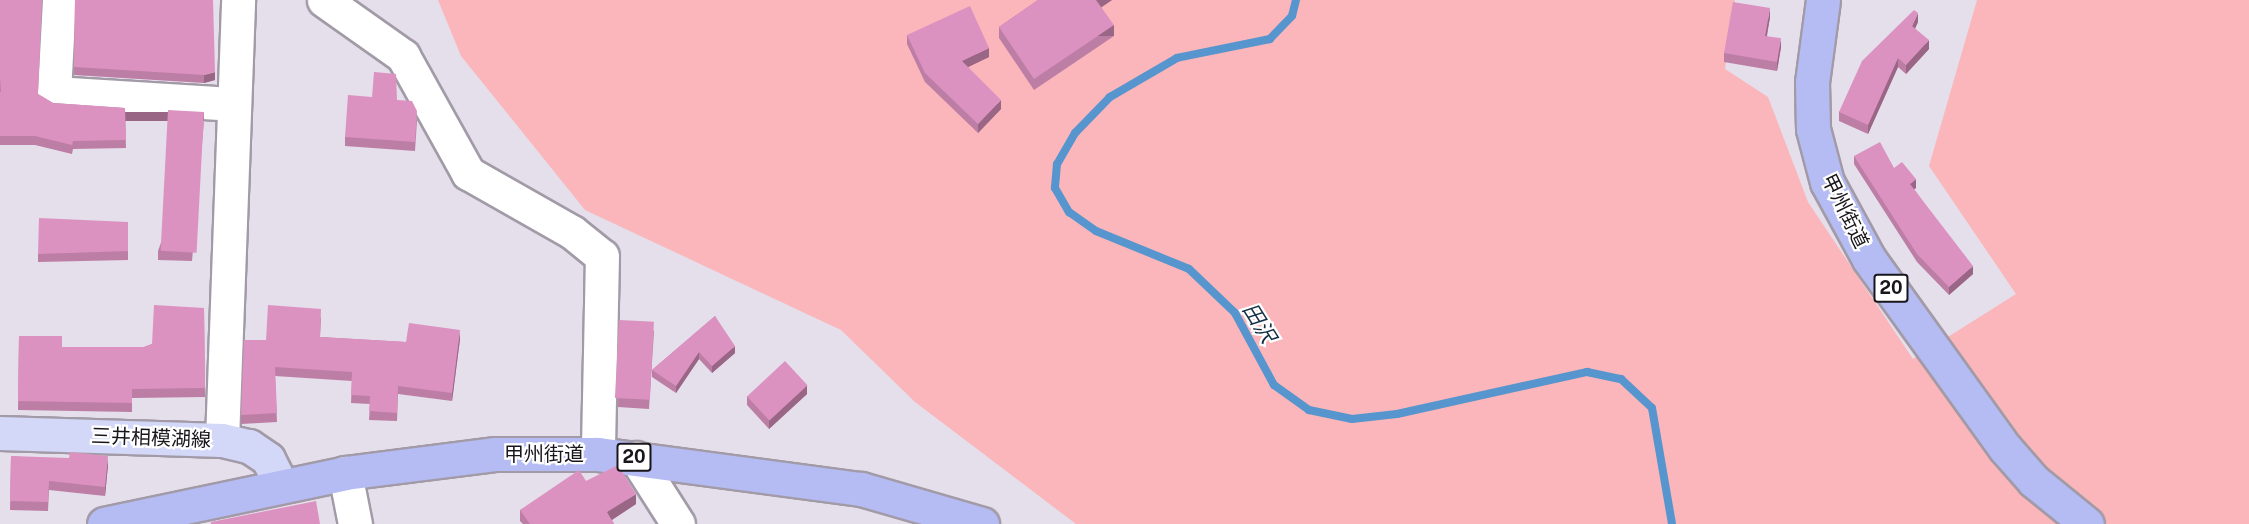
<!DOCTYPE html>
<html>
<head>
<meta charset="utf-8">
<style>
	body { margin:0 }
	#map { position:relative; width:2249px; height:524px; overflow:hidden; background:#e5deeb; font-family:"Public Sans","Noto Sans JP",sans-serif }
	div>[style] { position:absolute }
	.green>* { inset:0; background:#fab6ba }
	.stream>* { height:8px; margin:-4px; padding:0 4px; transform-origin:4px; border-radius:4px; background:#5695cd }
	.roads { filter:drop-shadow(2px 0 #a29ba7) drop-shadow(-2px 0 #a29ba7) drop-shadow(0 2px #a29ba7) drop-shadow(0 -2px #a29ba7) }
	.minor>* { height:33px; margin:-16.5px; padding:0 16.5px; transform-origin:16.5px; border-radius:16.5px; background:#fff }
	.major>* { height:33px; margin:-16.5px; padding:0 16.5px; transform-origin:16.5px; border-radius:16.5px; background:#d3d7f8 }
	.highway>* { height:33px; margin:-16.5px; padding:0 16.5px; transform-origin:16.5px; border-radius:16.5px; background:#b5bcf4 }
	.wall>* { inset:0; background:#bd7ea5 }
	.shaded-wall>* { inset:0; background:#9a6686; transform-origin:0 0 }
	.building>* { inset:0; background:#dc92c0; transform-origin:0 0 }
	span { translate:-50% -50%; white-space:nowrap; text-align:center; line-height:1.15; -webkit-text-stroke:4.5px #fff; paint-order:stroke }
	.shield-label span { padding:2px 4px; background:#fff; border:2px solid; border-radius:4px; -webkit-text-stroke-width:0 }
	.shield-label { font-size:18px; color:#19161b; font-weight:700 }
	.street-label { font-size:20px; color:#19161b }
	.water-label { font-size:21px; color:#132f46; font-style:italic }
</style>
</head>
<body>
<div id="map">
	<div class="green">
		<i style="clip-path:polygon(438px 0,1735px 0,1725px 69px,1768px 97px,1808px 202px,1913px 359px,2016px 294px,1929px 166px,1977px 0,2249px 0,2249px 524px,1076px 524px,915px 402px,841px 330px,585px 210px,461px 56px)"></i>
	</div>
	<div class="stream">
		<i style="left:1296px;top:0;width:16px;rotate:104deg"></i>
		<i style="left:1292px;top:16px;width:32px;rotate:134deg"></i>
		<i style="left:1270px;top:39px;width:95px;rotate:168.5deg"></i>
		<i style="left:1177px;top:58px;width:78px;rotate:149.8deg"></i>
		<i style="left:1110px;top:97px;width:50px;rotate:134.2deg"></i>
		<i style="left:1075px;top:133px;width:36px;rotate:120deg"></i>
		<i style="left:1057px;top:164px;width:24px;rotate:95deg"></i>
		<i style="left:1055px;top:188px;width:28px;rotate:60deg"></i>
		<i style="left:1069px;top:212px;width:33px;rotate:35deg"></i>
		<i style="left:1096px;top:231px;width:100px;rotate:22.2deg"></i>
		<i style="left:1189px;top:269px;width:64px;rotate:43.7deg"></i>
		<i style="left:1235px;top:313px;width:82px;rotate:61.6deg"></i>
		<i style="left:1274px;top:385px;width:43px;rotate:35.5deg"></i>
		<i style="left:1309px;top:410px;width:44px;rotate:11.8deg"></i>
		<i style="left:1352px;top:419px;width:45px;rotate:-6.3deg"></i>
		<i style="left:1397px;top:414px;width:195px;rotate:-12.5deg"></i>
		<i style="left:1587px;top:372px;width:35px;rotate:12deg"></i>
		<i style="left:1621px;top:379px;width:42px;rotate:43.1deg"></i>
		<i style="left:1652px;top:408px;width:118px;rotate:80.2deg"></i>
	</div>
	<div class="roads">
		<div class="minor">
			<i style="left:59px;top:0;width:93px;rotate:93.1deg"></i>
			<i style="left:54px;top:93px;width:178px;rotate:3.5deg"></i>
			<i style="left:324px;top:0;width:97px;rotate:35.3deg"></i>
			<i style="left:403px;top:56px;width:134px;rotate:60.9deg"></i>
			<i style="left:468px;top:173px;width:120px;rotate:29.6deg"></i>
			<i style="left:572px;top:232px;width:38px;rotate:39deg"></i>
			<i style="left:602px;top:256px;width:198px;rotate:91.2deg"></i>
			<i style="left:222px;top:440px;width:440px;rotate:-87.9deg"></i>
			<i style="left:636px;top:458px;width:78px;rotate:57.5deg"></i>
			<i style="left:345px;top:473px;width:52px;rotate:78.9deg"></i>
		</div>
		<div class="major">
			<i style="left:0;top:433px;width:222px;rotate:1.8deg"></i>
			<i style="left:222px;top:440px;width:28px;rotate:13deg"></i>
			<i style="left:249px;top:446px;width:23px;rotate:34deg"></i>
			<i style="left:268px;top:459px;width:29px;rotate:63deg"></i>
		</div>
		<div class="highway">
			<i style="left:1823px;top:0;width:83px;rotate:97.6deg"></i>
			<i style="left:1812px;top:82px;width:47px;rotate:88.8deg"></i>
			<i style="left:1813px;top:129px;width:55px;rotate:75.2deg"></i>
			<i style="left:1827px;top:182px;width:88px;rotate:61.4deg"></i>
			<i style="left:1869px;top:259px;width:233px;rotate:54.3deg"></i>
			<i style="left:2005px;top:448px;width:44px;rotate:48.7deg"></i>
			<i style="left:2034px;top:481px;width:68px;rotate:39.1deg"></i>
			<i style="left:104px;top:524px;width:246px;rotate:-11.9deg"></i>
			<i style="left:345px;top:473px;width:152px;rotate:-7.2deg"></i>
			<i style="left:496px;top:454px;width:102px"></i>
			<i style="left:598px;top:454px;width:265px;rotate:7.6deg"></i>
			<i style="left:861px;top:489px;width:126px;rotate:16.1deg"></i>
		</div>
	</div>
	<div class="wall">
		<i style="clip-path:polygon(0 0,38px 94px,53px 103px,125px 108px,126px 148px,73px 149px,72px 154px,35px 145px,0 145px)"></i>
		<i style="clip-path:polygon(75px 0,215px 80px,204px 83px,74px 75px)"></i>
		<i style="clip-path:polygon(1038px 0,1112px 0,1101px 7px,1114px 36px,1034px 90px,999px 38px,999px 27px)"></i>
		<i style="clip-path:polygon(1770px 17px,1767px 36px,1781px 47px,1777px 71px,1724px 62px,1724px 53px)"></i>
		<i style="clip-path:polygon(1918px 22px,1915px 28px,1929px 49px,1906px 74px,1898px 67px,1868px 134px,1839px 121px,1839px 112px)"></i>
		<i style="clip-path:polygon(907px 35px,989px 57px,968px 67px,1001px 109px,978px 133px,925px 82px,907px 44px)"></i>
		<i style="clip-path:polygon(397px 100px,417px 120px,415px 151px,345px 146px,345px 137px)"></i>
		<i style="clip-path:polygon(204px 121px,192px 261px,158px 260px,158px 251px)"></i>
		<i style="clip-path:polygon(1854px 156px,1894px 168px,1916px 188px,1914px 189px,1973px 274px,1949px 295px,1917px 262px,1854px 164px)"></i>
		<i style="clip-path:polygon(128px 222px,128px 260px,38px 262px,38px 254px)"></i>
		<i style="clip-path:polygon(204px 308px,205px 397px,132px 398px,132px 412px,18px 410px,19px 336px,62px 347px,144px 347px,152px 344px)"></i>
		<i style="clip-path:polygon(715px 316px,735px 353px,712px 373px,699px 359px,676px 393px,652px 377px,652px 370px)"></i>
		<i style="clip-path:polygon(321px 317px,320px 337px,406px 342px,460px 339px,452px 401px,398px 394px,397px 421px,369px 420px,370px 404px,351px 403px,352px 381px,275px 376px,277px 422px,241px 424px,244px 340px,266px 340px)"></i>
		<i style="clip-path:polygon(619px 320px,654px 331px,649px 409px,618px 407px)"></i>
		<i style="clip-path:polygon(807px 394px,769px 429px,747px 405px,747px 396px)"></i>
		<i style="clip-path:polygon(11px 456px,108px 465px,105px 496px,49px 490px,48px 511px,10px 510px)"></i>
		<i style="clip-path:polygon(586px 481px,636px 504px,612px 520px,614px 524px,523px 524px,520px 521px,520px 510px)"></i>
	</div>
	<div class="shaded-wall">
		<i style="clip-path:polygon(1096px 0,1112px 0,1096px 11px)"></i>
		<i style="clip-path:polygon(1770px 8px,1770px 17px,1765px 45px,1765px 36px)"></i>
		<i style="clip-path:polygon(1918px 13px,1918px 22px,1912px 35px,1912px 26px)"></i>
		<i style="left:1114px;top:25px;width:11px;height:97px;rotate:90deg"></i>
		<i style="clip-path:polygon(1781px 38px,1781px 47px,1777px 71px,1777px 62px)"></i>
		<i style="clip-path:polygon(1929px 40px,1929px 49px,1906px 74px,1906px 65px)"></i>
		<i style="clip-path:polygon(989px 48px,989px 57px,962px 70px,962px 61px)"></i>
		<i style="clip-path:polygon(1898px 58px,1898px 67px,1868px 134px,1868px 125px)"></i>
		<i style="clip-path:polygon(215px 72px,215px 80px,204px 83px,204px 75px)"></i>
		<i style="clip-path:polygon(1001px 100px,1001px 109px,978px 133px,978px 124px)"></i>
		<i style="left:204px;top:112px;width:9px;height:141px;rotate:90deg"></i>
		<i style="clip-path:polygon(1916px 179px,1916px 188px,1910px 192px,1910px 184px)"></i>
		<i style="clip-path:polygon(1973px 266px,1973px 274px,1949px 295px,1949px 287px)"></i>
		<i style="clip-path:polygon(460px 330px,460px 339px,452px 401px,452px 393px)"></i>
		<i style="clip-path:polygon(735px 346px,735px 353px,712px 373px,712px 366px)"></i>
		<i style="clip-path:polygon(699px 352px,699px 359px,676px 393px,676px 386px)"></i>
		<i style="clip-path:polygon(807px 385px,807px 394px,769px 429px,769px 420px)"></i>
		<i style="clip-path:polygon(108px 456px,108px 465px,105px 496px,105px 487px)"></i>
		<i style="clip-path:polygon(636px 494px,636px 504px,607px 523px,607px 512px)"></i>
	</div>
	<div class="building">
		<i style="clip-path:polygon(0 0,42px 0,38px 94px,53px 103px,125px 108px,126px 140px,73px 141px,72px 145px,35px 136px,0 136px,0 92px,1px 92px,0 77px)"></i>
		<i style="clip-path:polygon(75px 0,213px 0,215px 72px,204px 75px,74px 67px)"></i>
		<i style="clip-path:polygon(1038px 0,1096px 0,1114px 25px,1034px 79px,999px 27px)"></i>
		<i style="clip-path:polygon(1733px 2px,1770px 8px,1765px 36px,1781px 38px,1777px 62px,1724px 53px)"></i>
		<i style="clip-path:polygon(970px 6px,989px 48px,962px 61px,1001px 100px,978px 124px,925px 73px,907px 35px)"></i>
		<i style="clip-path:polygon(1914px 10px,1918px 13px,1912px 26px,1929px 40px,1906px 65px,1898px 58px,1868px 125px,1839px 112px,1862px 61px)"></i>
		<i style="clip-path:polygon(374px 72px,396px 74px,397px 100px,412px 101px,417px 111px,415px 142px,345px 137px,348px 95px,372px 97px)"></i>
		<i style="left:168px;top:110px;width:36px;height:141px;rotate:3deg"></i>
		<i style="clip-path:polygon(1880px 142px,1894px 168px,1902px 162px,1916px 179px,1910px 184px,1973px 266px,1949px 287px,1917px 254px,1854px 156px)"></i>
		<i style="clip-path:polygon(39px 218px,128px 222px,128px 251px,38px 254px)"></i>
		<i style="clip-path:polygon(154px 305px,204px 308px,205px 388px,132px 389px,132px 403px,18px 401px,19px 336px,62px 336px,62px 347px,144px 347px,152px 344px)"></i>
		<i style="clip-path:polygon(268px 305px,321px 309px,320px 337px,406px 342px,409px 323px,460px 330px,452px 393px,398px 386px,397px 413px,369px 411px,370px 396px,351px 395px,352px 372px,275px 367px,277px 413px,241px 415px,244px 340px,266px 340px)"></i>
		<i style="clip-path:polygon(715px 316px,735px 346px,712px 366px,699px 352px,676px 386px,652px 370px)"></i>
		<i style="left:619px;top:320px;width:35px;height:78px;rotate:3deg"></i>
		<i style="left:785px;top:361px;width:33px;height:52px;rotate:47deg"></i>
		<i style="clip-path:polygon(70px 452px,108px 456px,105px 487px,49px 481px,48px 502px,10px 501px,11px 456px,69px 458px)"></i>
		<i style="clip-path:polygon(618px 465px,636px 494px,607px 512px,614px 524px,530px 524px,520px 510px,579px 470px,586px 481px)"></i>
		<i style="clip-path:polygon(316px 501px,320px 524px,211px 524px,211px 522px)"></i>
	</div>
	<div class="shield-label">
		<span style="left:1891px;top:288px">20</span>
		<span style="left:634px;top:457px">20</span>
	</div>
	<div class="street-label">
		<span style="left:1845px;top:211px;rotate:64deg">甲州街道</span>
		<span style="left:151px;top:438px;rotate:2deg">三井相模湖線</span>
		<span style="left:544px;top:454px">甲州街道</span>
	</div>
	<div class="water-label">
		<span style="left:1259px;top:323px;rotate:58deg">田沢</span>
	</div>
</div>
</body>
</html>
